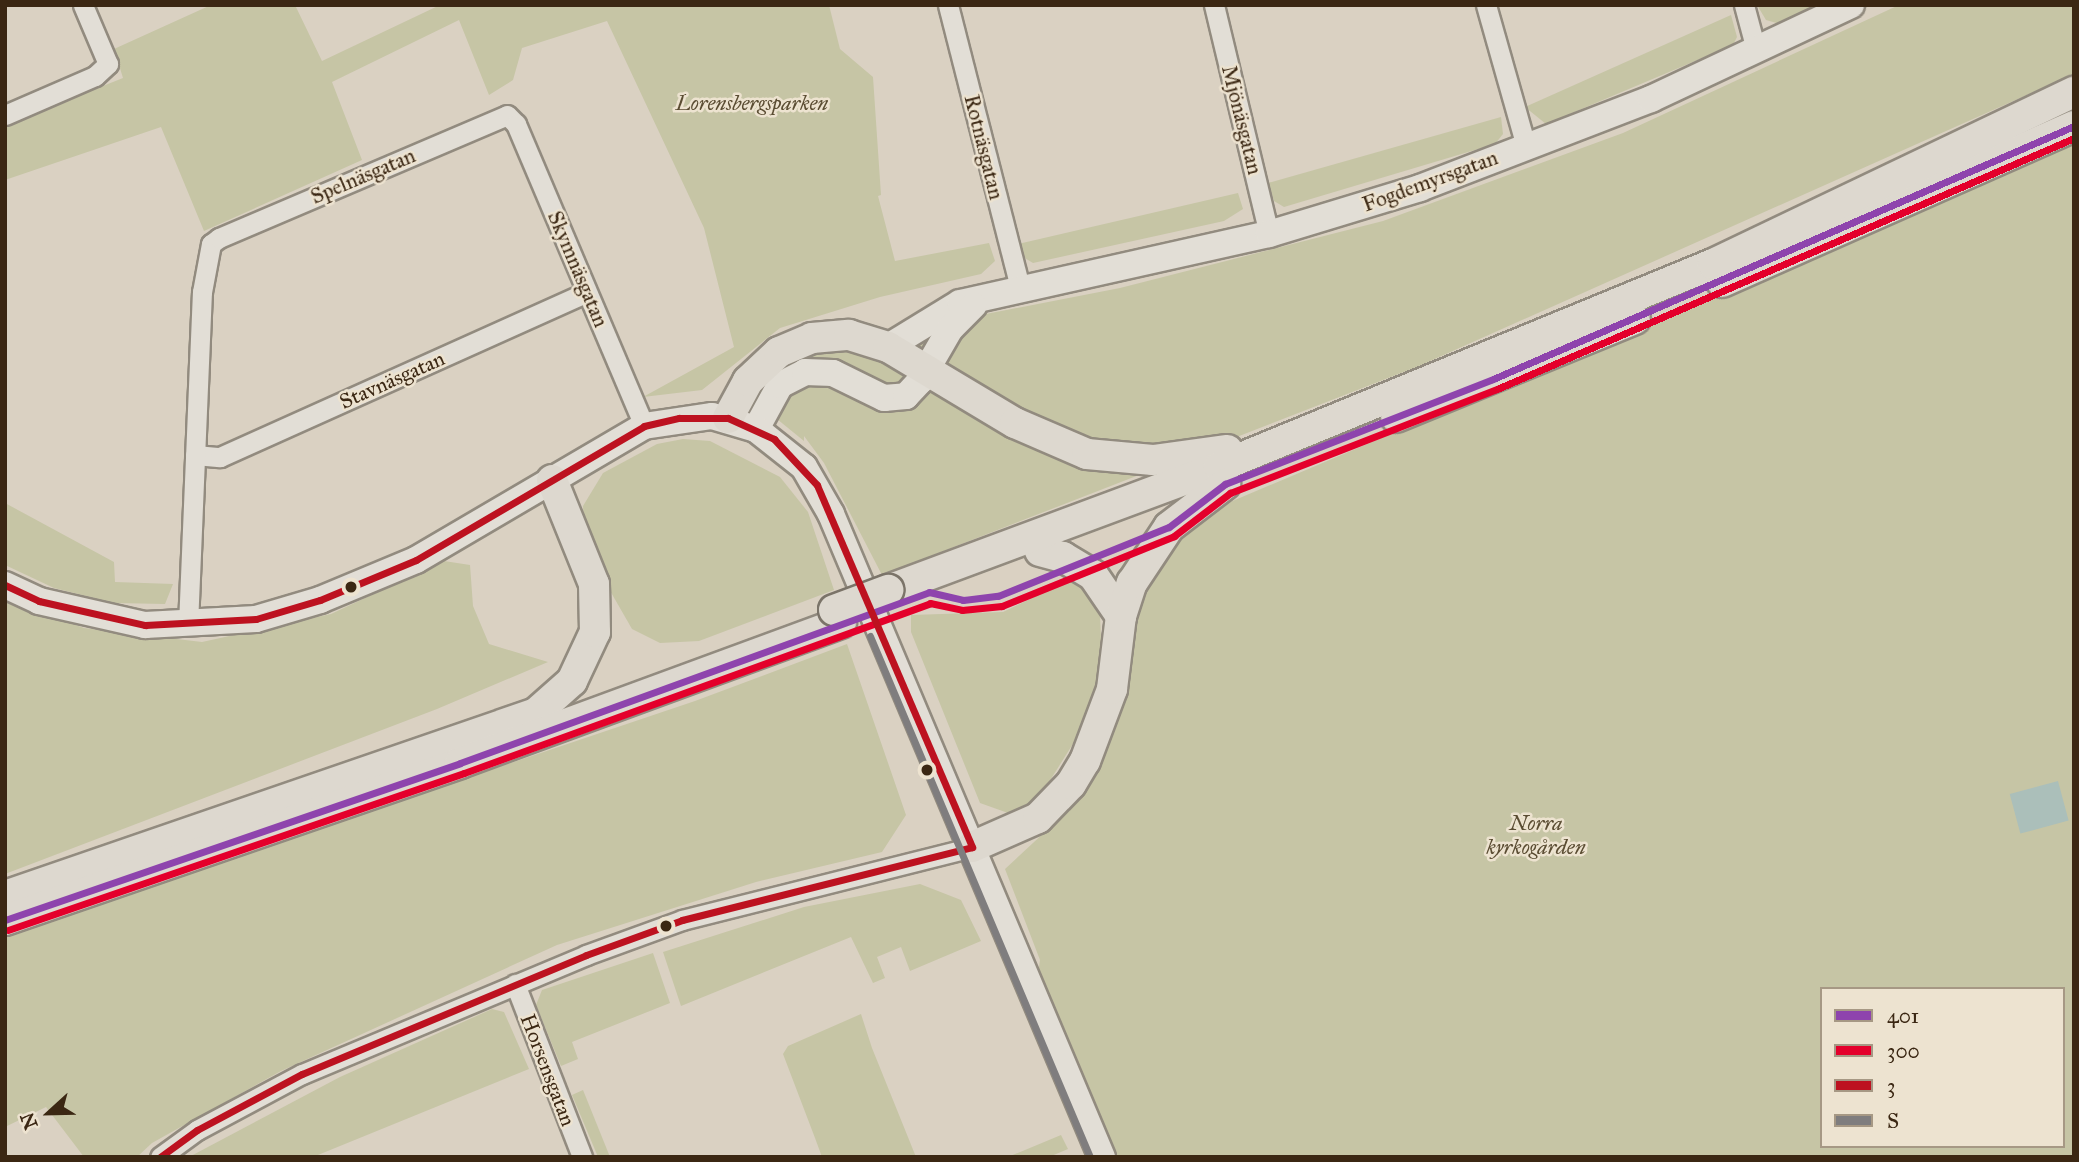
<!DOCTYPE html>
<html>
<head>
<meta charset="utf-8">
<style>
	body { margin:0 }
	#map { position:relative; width:2079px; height:1162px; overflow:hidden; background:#dad1c2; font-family:"IM FELL Great Primer",serif }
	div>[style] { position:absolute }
	.green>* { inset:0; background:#c6c5a5 }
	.water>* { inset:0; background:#abbfba; transform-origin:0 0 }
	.roads { filter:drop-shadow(2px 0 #928b7f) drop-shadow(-2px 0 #928b7f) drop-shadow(0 2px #928b7f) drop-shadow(0 -2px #928b7f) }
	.street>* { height:19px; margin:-9.5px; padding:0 9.5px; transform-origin:9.5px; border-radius:9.5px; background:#e2ded6 }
	.secondary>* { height:26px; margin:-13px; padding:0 13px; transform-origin:13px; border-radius:13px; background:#e2ded6 }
	.primary>* { height:30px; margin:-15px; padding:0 15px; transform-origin:15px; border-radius:15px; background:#ddd8cf }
	.bridges { filter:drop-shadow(2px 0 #7b7469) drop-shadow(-2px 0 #7b7469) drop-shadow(0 2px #7b7469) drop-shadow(0 -2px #7b7469) }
	.primary-bridge>* { height:30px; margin:-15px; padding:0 15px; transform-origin:15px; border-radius:15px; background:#ddd8cf }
	.bus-1>* { height:7px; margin:-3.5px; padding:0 3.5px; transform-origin:3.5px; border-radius:3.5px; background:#8e44ad }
	.bus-2>* { height:7px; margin:-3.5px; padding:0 3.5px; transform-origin:3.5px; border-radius:3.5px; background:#e4002b }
	.bus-3>* { height:7px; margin:-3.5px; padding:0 3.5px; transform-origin:3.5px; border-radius:3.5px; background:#bd1220 }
	.bus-4>* { height:7px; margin:-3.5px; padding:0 3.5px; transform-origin:3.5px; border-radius:3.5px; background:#7f7d7e }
	.dots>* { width:19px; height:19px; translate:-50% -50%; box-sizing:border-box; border:4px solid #ede3d0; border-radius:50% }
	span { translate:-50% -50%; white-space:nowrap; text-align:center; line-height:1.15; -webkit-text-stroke:5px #ede3d0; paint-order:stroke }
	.park-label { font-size:21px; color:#5a4c32; font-style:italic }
	.street-label { font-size:21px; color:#3b2713 }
	.frame { position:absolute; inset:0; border:7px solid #3b2713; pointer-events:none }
	.legend { position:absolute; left:1820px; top:987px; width:245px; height:161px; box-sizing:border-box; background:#ede3d0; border:2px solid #a69884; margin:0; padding:9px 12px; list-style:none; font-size:21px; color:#3b2713 }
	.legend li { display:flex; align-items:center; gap:14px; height:35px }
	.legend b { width:35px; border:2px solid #a69884 }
	.north { position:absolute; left:14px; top:1078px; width:70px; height:70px; -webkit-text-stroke:5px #ede3d0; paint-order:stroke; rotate:248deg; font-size:19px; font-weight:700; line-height:28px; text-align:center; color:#3b2713 }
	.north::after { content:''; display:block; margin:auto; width:24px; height:32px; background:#3b2713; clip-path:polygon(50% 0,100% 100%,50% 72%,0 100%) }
</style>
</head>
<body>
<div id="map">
	<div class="green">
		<i style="clip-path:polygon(211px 5px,295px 5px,322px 61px,440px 5px,829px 5px,840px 49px,873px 77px,881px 195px,878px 196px,895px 261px,989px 243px,995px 261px,981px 274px,880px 297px,780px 328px,702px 390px,643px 397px,734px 347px,704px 228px,607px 21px,522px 48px,513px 80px,489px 95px,459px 20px,332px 82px,362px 160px,204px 231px,161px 127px,5px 180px,5px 125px,123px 78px,114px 49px)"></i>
		<i style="clip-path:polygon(1757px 5px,1821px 5px,1780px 24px,1766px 20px)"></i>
		<i style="clip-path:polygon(1899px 5px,2074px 5px,2074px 74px,1419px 366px,882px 575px,824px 463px,804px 436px,804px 441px,777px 419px,770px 399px,774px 379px,786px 363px,898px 331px,1120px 288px,1383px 221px,1623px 133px)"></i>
		<i style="clip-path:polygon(1731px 15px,1737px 37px,1733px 45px,1546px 124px,1525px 107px)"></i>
		<i style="clip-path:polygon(1501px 117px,1503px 134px,1495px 144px,1284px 207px,1274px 201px,1268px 183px)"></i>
		<i style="clip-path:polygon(evenodd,2074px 139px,2074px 1157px,1111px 1157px,1037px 982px,1040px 960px,1005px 869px,1061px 817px,1111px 734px,1136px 590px,1150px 536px,1875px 229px,2074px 139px,1822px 989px,2063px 989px,2063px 1146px,1822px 1146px,1822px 989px)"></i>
		<i style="clip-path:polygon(1238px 193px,1243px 209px,1224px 221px,1033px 263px,1023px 257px,1018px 244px)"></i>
		<i style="clip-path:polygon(683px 439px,710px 441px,780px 477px,808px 512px,834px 590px,699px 641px,660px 643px,632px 629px,601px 575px,584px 528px,583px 506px,603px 473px,657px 444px)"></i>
		<i style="clip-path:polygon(5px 503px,114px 562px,115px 582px,173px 584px,165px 604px,114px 603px,54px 588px,5px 565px)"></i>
		<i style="clip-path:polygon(444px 561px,470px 565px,473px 606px,489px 644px,548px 662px,437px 709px,5px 874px,5px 599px,84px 628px,202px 642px,331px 614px)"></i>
		<i style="clip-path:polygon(1074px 578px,1090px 594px,1100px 614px,1102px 665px,1086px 723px,1039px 798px,1008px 813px,980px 803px,911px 632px,911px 615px,1003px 612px)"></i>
		<i style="clip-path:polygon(847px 644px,906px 815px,882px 852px,756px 882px,557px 945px,281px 1071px,152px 1143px,137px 1157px,84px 1157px,46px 1107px,5px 1127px,5px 933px,695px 701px)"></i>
		<i style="clip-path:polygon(920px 884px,961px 900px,981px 941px,910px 971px,901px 947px,877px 957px,885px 978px,873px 983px,851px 937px,681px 1006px,663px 952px,804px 907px)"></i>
		<i style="clip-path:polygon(653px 953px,670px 1003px,572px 1042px,578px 1059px,561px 1066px,536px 1005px,542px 990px)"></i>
		<i style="clip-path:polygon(492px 1009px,504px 1012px,529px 1069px,313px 1157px,189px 1157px,340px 1077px)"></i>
		<i style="clip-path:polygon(861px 1014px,872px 1048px,916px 1157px,822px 1157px,815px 1138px,783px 1054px,788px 1046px)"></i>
		<i style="clip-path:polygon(583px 1090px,610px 1157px,598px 1157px,572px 1095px)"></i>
		<i style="clip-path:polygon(1061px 1135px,1068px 1149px,1049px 1157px,1008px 1157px)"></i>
	</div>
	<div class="water">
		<i style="left:2058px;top:781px;width:41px;height:50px;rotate:75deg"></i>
	</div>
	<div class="roads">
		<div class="street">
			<i style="left:948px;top:5px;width:292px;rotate:75.7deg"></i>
			<i style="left:1214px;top:5px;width:236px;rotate:76.5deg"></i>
			<i style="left:1486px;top:5px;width:147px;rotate:74.2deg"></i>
			<i style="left:1744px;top:5px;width:42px;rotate:75deg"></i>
			<i style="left:5px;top:115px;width:98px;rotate:-23.4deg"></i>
			<i style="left:95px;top:76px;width:18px;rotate:-43deg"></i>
			<i style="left:108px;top:64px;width:64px;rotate:-113deg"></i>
			<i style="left:195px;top:455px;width:25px;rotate:5deg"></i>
			<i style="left:220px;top:457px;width:402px;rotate:-24.2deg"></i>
			<i style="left:188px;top:625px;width:333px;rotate:-87.6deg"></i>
			<i style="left:202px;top:292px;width:49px;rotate:-79.4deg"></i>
			<i style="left:211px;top:244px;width:10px;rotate:-37deg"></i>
			<i style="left:219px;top:238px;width:313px;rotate:-23.1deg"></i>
			<i style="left:507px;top:115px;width:13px;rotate:45deg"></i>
			<i style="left:516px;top:124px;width:328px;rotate:67deg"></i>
			<i style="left:515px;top:984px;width:186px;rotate:68.8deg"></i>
			<i style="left:160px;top:1157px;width:46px;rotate:-36.1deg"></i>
			<i style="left:197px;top:1130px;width:119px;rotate:-28.1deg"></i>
			<i style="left:302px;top:1074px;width:308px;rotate:-22.7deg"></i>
			<i style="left:586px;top:955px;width:102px;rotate:-20deg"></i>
			<i style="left:682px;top:920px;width:299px;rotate:-14.1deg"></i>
		</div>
		<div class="secondary">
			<i style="left:888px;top:347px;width:84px;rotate:-31.4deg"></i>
			<i style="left:960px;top:303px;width:317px;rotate:-12.6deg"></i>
			<i style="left:1269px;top:234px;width:158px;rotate:-16.9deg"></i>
			<i style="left:1420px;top:188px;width:248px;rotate:-21.1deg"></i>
			<i style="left:1651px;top:99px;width:221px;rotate:-25.2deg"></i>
			<i style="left:756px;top:429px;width:50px;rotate:-61.4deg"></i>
			<i style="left:780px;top:385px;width:28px;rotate:-27deg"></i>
			<i style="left:805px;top:372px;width:28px;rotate:2deg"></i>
			<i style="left:833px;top:373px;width:57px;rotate:26.1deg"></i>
			<i style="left:884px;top:398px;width:22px;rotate:-5deg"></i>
			<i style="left:906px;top:396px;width:21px;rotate:-47deg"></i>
			<i style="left:920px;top:381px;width:60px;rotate:-60deg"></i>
			<i style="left:950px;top:329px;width:33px;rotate:-45deg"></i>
			<i style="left:5px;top:585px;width:38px;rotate:25deg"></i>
			<i style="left:39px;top:601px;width:109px;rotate:12.8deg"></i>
			<i style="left:145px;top:625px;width:111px;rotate:-3.1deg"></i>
			<i style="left:256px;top:619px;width:67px;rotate:-16.5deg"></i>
			<i style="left:320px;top:600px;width:104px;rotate:-22.6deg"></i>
			<i style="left:416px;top:560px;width:264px;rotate:-30.4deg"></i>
			<i style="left:644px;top:426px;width:69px;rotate:-8.4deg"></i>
			<i style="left:712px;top:416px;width:46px;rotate:16.5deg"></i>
			<i style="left:756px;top:429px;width:61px;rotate:38.4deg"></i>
			<i style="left:804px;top:467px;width:54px;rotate:60.1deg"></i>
			<i style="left:831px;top:514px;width:698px;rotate:67.15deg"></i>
		</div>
		<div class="primary">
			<i style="left:1722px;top:282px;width:385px;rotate:-23.9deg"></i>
			<i style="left:1396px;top:417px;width:258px;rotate:-22.3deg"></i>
			<i style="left:728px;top:418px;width:42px;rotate:-61.6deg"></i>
			<i style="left:748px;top:381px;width:42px;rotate:-43.1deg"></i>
			<i style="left:779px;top:352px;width:36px;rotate:-23deg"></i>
			<i style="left:812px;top:338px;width:37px;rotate:-5deg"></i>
			<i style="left:849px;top:335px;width:41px;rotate:17.1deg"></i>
			<i style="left:888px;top:347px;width:148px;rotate:30.9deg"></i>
			<i style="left:1015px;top:423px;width:78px;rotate:23.3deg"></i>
			<i style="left:1087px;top:454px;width:66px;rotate:5.2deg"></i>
			<i style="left:1153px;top:460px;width:75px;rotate:-7.7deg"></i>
			<i style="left:1040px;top:551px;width:24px;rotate:15deg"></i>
			<i style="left:1063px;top:557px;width:35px;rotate:31deg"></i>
			<i style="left:1093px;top:575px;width:50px;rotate:55.7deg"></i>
			<i style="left:888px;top:590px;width:353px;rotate:-20.4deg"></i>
			<i style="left:1219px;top:467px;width:534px;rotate:-22.34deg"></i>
			<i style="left:1713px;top:264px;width:400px;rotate:-25.5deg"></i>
			<i style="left:536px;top:713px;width:48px;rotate:-41.6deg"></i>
			<i style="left:572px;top:681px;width:54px;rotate:-64.9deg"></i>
			<i style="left:595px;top:632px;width:48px;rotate:-91.2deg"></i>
			<i style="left:594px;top:584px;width:112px;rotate:-112deg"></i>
			<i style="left:972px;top:847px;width:72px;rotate:-23.7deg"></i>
			<i style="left:1038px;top:818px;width:47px;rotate:-45.9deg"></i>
			<i style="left:1071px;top:784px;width:27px;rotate:-59deg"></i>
			<i style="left:1085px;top:761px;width:77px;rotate:-69.4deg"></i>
			<i style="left:1112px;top:689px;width:74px;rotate:-83deg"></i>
			<i style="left:1121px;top:616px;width:35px;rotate:-72deg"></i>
			<i style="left:1132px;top:583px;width:67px;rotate:-56.5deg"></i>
			<i style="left:1169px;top:527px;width:71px;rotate:-37.5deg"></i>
			<i style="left:5px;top:896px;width:565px;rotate:-19.01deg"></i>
			<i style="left:5px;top:920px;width:481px;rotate:-19deg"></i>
			<i style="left:460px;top:763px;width:406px;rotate:-20.2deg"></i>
		</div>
	</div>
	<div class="bridges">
		<div class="primary-bridge">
			<i style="left:834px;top:610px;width:58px;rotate:-20.3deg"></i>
		</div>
	</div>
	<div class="bus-1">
		<i style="left:5px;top:920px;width:481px;rotate:-19deg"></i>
		<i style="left:460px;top:763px;width:499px;rotate:-20deg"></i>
		<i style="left:929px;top:592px;width:35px;rotate:13deg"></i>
		<i style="left:963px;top:600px;width:35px;rotate:-7deg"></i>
		<i style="left:998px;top:596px;width:184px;rotate:-22deg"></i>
		<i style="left:1169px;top:527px;width:71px;rotate:-37.5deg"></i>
		<i style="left:1225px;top:484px;width:288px;rotate:-21.4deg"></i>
		<i style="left:1493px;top:379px;width:634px;rotate:-23.53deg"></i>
	</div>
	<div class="bus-2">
		<i style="left:8px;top:930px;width:482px;rotate:-19deg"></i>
		<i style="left:464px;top:773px;width:496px;rotate:-20deg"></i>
		<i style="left:930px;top:603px;width:33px;rotate:12deg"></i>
		<i style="left:962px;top:610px;width:40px;rotate:-5.7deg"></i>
		<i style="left:1002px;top:606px;width:186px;rotate:-22.1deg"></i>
		<i style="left:1174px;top:536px;width:71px;rotate:-37.5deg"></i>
		<i style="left:1230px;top:493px;width:287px;rotate:-21.3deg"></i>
		<i style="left:1497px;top:389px;width:629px;rotate:-23.51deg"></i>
	</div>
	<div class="bus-3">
		<i style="left:5px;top:585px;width:38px;rotate:25deg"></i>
		<i style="left:39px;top:601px;width:109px;rotate:12.8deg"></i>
		<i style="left:145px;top:625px;width:111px;rotate:-3.1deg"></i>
		<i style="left:256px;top:619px;width:67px;rotate:-16.5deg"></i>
		<i style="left:320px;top:600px;width:104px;rotate:-22.6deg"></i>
		<i style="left:416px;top:560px;width:264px;rotate:-30.4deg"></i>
		<i style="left:644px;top:426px;width:36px;rotate:-13deg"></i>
		<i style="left:679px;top:418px;width:49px"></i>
		<i style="left:728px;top:418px;width:51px;rotate:24.5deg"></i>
		<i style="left:774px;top:439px;width:63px;rotate:46.9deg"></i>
		<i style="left:817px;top:485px;width:394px;rotate:66.8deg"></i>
		<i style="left:160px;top:1157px;width:46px;rotate:-36.1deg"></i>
		<i style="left:197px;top:1130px;width:119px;rotate:-28.1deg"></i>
		<i style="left:302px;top:1074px;width:308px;rotate:-22.7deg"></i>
		<i style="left:586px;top:955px;width:102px;rotate:-20deg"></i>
		<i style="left:682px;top:920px;width:299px;rotate:-14.1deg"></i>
	</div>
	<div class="bus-4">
		<i style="left:870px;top:636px;width:566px;rotate:67.11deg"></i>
	</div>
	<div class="dots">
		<i style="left:351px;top:587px;background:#3b2713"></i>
		<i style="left:927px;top:770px;background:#3b2713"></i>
		<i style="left:666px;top:926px;background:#3b2713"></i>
	</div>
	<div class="park-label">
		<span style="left:752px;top:103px">Lorensbergsparken</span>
		<span style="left:1536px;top:835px">Norra<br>kyrkogården</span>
	</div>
	<div class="street-label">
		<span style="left:1242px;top:120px;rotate:76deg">Mjönäsgatan</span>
		<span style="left:984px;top:147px;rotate:76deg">Rotnäsgatan</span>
		<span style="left:363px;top:176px;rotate:-23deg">Spelnäsgatan</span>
		<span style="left:1430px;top:181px;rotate:-20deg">Fogdemyrsgatan</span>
		<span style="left:578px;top:269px;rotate:67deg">Skymnäsgatan</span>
		<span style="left:392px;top:380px;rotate:-24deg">Stavnäsgatan</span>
		<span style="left:548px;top:1070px;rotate:69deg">Horsensgatan</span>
	</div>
	<div class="frame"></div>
	<ul class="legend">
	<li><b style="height:9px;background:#8e44ad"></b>401</li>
	<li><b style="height:9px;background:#e4002b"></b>300</li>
	<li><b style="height:9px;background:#bd1220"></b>3</li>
	<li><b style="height:9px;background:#7f7d7e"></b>S</li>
	</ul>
	<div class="north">N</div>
</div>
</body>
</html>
